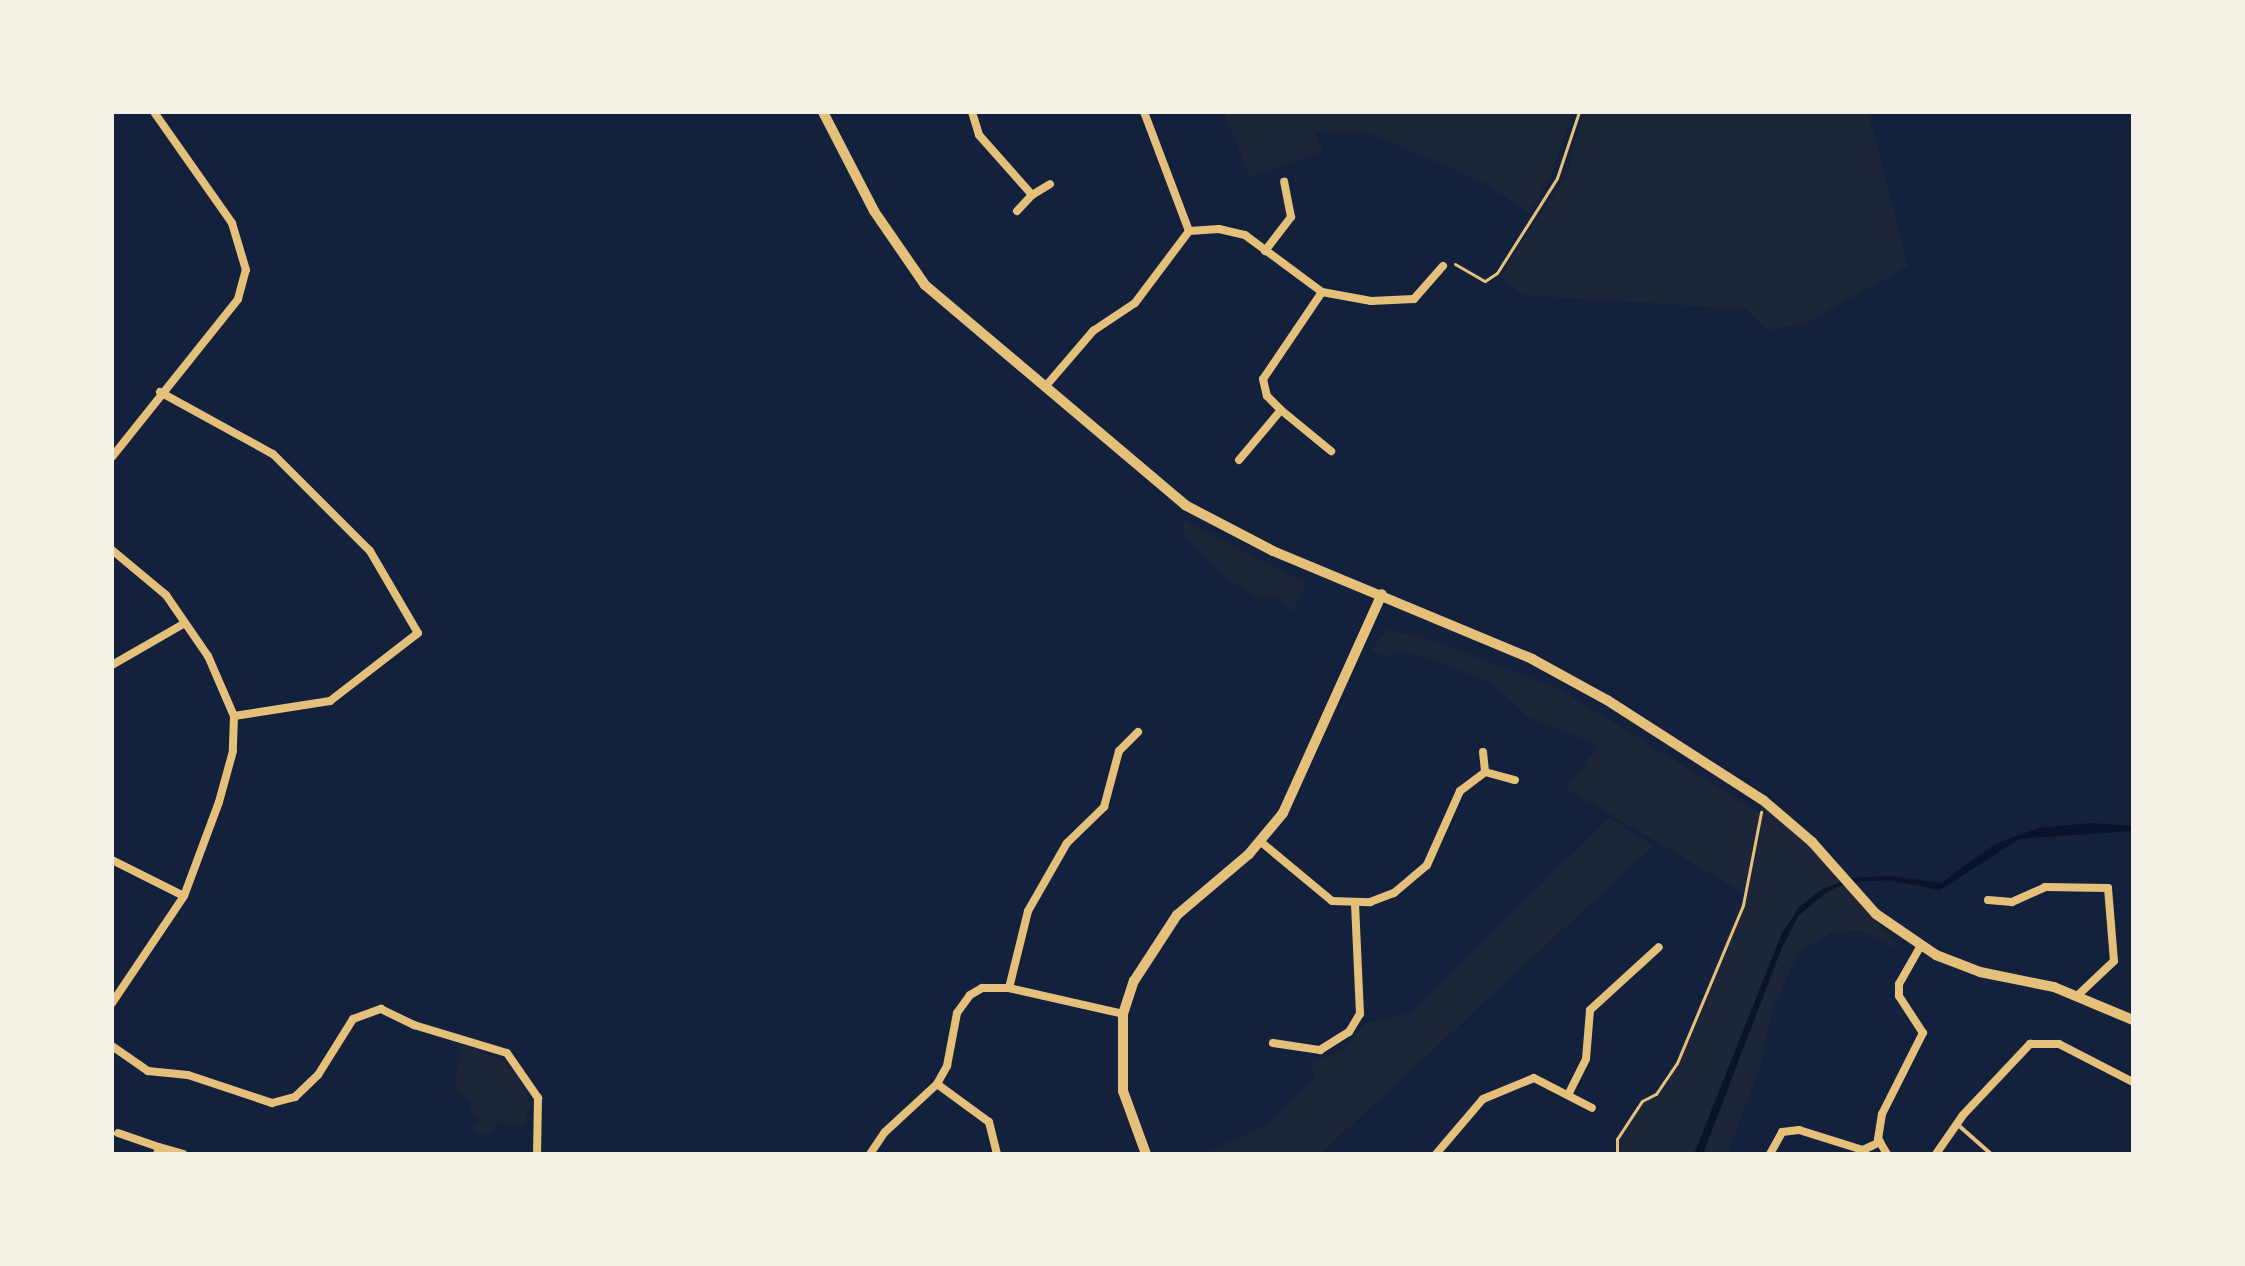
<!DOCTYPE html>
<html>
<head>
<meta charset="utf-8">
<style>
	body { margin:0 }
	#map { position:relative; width:2245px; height:1266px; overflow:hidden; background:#14213d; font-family:"Fira Sans Condensed",sans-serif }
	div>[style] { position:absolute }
	.green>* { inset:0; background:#1d2539 }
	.water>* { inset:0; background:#0b132b }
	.stream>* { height:4px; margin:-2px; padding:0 2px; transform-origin:2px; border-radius:2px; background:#0b132b }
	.path>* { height:3px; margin:-1.5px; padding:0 1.5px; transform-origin:1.5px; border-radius:1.5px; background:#e5c07b }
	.service>* { height:4px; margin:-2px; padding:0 2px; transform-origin:2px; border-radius:2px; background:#e5c07b }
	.minor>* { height:8px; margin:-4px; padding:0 4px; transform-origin:4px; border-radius:4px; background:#e5c07b }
	.tertiary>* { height:10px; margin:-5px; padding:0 5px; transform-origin:5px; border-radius:5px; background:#e5c07b }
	span { translate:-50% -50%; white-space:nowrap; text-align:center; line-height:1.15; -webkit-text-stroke:8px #f6f1e7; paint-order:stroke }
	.frame { position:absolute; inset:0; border:114px solid #f6f1e7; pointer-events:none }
</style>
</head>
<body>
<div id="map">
	<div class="green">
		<i style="clip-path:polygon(1224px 112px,1572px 112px,1551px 175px,1529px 213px,1486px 183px,1367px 132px,1314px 132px,1323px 151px,1250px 177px)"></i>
		<i style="clip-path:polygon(1583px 112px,1868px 112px,1908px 266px,1804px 324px,1767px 330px,1746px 309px,1522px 295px,1500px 276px,1569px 171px)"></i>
		<i style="clip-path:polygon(1184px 520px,1306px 583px,1291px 613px,1276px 595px,1259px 598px,1224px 577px,1184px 535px)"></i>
		<i style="clip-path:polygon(1387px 630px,1432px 640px,1561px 690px,1760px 813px,1763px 800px,1810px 844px,1893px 941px,1897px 948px,1860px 930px,1832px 932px,1798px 953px,1773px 1009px,1759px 1071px,1727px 1154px,1617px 1154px,1617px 1139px,1642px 1101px,1668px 1081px,1745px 894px,1566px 788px,1598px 746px,1525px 715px,1491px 682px,1427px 658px,1397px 652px,1389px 658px,1371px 650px)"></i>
		<i style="clip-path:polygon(1609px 817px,1653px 846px,1320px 1154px,1203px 1154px,1266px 1125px,1315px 1079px,1311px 1063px,1345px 1049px,1365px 1024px,1411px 1013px)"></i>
		<i style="clip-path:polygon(462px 1044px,505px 1062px,522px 1082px,530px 1107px,523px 1126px,499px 1121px,487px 1137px,473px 1129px,479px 1119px,468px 1111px,473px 1102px,454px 1090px)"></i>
	</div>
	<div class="water">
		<i style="clip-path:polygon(2091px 823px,2133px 826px,2133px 831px,2019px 839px,1940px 890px,1888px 880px,1890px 876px,1941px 883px,1995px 844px,2039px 828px)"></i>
		<i style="clip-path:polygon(1825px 887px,1828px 891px,1798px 916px,1781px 950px,1703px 1154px,1694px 1154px,1782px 933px,1800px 906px)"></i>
	</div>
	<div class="stream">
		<i style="left:1850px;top:880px;width:42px;rotate:-2.7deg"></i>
		<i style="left:1823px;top:891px;width:22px;rotate:-22deg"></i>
	</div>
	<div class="path">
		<i style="left:1455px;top:264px;width:34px;rotate:30deg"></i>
		<i style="left:1485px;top:281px;width:14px;rotate:-34deg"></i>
		<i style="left:1497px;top:273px;width:112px;rotate:-57.7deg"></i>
		<i style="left:1557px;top:178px;width:70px;rotate:-71.6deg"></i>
		<i style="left:1617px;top:1154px;width:15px;rotate:-90deg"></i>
		<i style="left:1617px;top:1139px;width:45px;rotate:-56.7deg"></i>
		<i style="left:1642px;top:1101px;width:16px;rotate:-27deg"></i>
		<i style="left:1656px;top:1094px;width:37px;rotate:-56deg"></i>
		<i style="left:1677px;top:1063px;width:171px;rotate:-67.3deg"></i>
		<i style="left:1743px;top:905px;width:95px;rotate:-79deg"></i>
	</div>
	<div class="service">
		<i style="left:1957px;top:1124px;width:45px;rotate:41.4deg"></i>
	</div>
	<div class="minor">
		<i style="left:972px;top:112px;width:24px;rotate:73deg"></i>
		<i style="left:979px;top:135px;width:80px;rotate:48.5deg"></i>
		<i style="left:1032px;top:195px;width:21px;rotate:-31deg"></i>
		<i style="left:1017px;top:211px;width:22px;rotate:-47deg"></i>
		<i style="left:1189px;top:231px;width:30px;rotate:-4deg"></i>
		<i style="left:1219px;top:229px;width:27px;rotate:13deg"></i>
		<i style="left:1245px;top:235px;width:96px;rotate:36.5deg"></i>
		<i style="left:1322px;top:292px;width:50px;rotate:10.4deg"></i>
		<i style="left:1371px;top:301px;width:43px;rotate:-2.7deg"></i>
		<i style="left:1414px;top:299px;width:44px;rotate:-48.7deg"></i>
		<i style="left:1265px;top:251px;width:43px;rotate:-52.6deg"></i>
		<i style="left:1291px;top:217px;width:36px;rotate:-101deg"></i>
		<i style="left:1322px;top:292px;width:105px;rotate:124.1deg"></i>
		<i style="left:1263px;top:379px;width:17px;rotate:77deg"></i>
		<i style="left:1267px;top:396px;width:20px;rotate:45deg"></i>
		<i style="left:1281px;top:410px;width:65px;rotate:39.4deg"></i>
		<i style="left:1045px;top:387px;width:74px;rotate:-49.4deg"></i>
		<i style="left:1093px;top:331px;width:50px;rotate:-33.7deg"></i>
		<i style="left:1135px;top:303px;width:90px;rotate:-53.1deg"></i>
		<i style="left:1189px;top:231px;width:127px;rotate:-110.7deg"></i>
		<i style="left:160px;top:392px;width:129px;rotate:28.8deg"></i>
		<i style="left:273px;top:454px;width:137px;rotate:45deg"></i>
		<i style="left:370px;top:551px;width:95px;rotate:59.7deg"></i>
		<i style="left:418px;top:633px;width:111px;rotate:142.3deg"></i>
		<i style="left:330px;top:701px;width:97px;rotate:171.1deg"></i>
		<i style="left:112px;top:457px;width:202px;rotate:-51.4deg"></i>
		<i style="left:238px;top:299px;width:30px;rotate:-75deg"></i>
		<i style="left:246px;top:270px;width:49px;rotate:-106.6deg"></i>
		<i style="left:232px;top:223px;width:136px;rotate:-125.1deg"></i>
		<i style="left:1239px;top:460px;width:65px;rotate:-50deg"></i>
		<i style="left:112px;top:550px;width:70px;rotate:39.8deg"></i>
		<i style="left:166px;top:595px;width:74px;rotate:55.5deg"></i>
		<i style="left:208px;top:656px;width:65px;rotate:66.6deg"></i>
		<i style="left:234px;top:716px;width:35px;rotate:92deg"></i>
		<i style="left:233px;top:751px;width:53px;rotate:105.4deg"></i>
		<i style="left:219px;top:802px;width:100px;rotate:110.4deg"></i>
		<i style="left:184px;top:896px;width:129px;rotate:123.9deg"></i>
		<i style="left:112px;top:665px;width:84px;rotate:-29.9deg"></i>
		<i style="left:1483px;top:752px;width:20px;rotate:84deg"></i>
		<i style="left:1261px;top:842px;width:92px;rotate:39.7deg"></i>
		<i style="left:1332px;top:901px;width:38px;rotate:2deg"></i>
		<i style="left:1370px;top:902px;width:26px;rotate:-21deg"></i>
		<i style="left:1394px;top:893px;width:43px;rotate:-40.3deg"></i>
		<i style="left:1427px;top:865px;width:81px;rotate:-66deg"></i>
		<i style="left:1460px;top:791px;width:31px;rotate:-37deg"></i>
		<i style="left:1485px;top:772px;width:31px;rotate:15deg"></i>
		<i style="left:112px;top:860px;width:80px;rotate:26.6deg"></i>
		<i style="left:1988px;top:900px;width:24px;rotate:5deg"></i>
		<i style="left:2012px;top:902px;width:36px;rotate:-24deg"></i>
		<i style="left:2045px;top:887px;width:63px;rotate:0.9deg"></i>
		<i style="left:2108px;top:888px;width:73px;rotate:85.3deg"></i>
		<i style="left:2114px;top:961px;width:50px;rotate:136.6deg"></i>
		<i style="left:1009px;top:988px;width:79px;rotate:-76.1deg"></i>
		<i style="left:1028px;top:911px;width:78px;rotate:-60.2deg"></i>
		<i style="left:1067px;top:843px;width:52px;rotate:-44.2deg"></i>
		<i style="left:1104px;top:807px;width:58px;rotate:-75deg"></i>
		<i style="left:1119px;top:751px;width:27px;rotate:-45deg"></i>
		<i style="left:1273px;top:1043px;width:48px;rotate:8.5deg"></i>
		<i style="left:1320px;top:1050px;width:34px;rotate:-32deg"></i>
		<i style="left:1349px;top:1032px;width:21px;rotate:-59deg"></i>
		<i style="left:1360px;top:1014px;width:109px;rotate:-92.6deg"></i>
		<i style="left:112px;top:1046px;width:44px;rotate:34.8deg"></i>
		<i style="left:148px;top:1071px;width:40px;rotate:5.7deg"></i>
		<i style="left:188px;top:1075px;width:89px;rotate:18.4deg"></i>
		<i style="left:272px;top:1103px;width:24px;rotate:-15deg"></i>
		<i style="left:295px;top:1097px;width:32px;rotate:-44deg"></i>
		<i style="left:318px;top:1075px;width:66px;rotate:-58deg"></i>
		<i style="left:353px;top:1019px;width:30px;rotate:-20deg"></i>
		<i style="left:381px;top:1009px;width:37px;rotate:26deg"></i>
		<i style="left:414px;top:1025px;width:97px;rotate:16.8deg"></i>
		<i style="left:507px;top:1053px;width:55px;rotate:55.4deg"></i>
		<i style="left:538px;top:1098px;width:56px;rotate:91deg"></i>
		<i style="left:937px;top:1084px;width:64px;rotate:36.2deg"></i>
		<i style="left:989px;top:1122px;width:33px;rotate:76deg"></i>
		<i style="left:1568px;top:1095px;width:40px;rotate:-63.4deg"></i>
		<i style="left:1586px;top:1059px;width:49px;rotate:-85.3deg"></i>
		<i style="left:1590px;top:1010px;width:93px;rotate:-42.4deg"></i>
		<i style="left:118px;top:1133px;width:43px;rotate:18.9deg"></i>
		<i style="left:157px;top:1154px;width:7px;rotate:-74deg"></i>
		<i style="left:159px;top:1147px;width:25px;rotate:16deg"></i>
		<i style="left:870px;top:1154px;width:27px;rotate:-56deg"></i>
		<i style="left:885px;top:1132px;width:71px;rotate:-42.7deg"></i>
		<i style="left:937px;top:1084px;width:21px;rotate:-61deg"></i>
		<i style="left:947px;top:1066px;width:54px;rotate:-79.3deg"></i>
		<i style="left:957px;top:1013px;width:22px;rotate:-54deg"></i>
		<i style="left:970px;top:995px;width:14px;rotate:-30deg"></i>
		<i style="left:982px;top:988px;width:27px"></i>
		<i style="left:1009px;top:988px;width:117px;rotate:12.8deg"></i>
		<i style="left:1436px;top:1154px;width:72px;rotate:-49.5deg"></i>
		<i style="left:1483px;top:1099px;width:55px;rotate:-22.4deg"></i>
		<i style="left:1534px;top:1078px;width:65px;rotate:27.3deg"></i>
		<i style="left:1770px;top:1154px;width:25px;rotate:-61deg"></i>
		<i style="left:1782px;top:1132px;width:17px;rotate:-7deg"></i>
		<i style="left:1799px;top:1130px;width:67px;rotate:17.4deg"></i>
		<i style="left:1863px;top:1150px;width:19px;rotate:-25deg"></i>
		<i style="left:1887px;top:1154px;width:17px;rotate:-121deg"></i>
		<i style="left:1878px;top:1139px;width:25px;rotate:-81deg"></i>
		<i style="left:1882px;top:1114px;width:91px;rotate:-63.2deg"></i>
		<i style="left:1923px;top:1033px;width:44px;rotate:-123deg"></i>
		<i style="left:1899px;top:996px;width:12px;rotate:-90deg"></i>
		<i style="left:1899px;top:984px;width:43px;rotate:-60.4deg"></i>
		<i style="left:1936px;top:1154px;width:47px;rotate:-55.3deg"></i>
		<i style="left:1963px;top:1115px;width:98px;rotate:-46.7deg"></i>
		<i style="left:2030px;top:1044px;width:29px"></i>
		<i style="left:2059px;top:1044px;width:83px;rotate:27.2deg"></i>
	</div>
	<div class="tertiary">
		<i style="left:823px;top:112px;width:111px;rotate:62.7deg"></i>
		<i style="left:874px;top:211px;width:90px;rotate:55.4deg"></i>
		<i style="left:925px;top:285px;width:341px;rotate:40.2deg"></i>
		<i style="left:1185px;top:505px;width:99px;rotate:27.6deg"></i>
		<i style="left:1273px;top:551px;width:281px;rotate:22.6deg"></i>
		<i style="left:1532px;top:659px;width:85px;rotate:28.7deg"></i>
		<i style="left:1607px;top:700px;width:185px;rotate:32.7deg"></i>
		<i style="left:1763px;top:800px;width:65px;rotate:40.6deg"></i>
		<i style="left:1812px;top:842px;width:96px;rotate:48.4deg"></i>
		<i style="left:1876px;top:914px;width:73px;rotate:34.3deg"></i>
		<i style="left:1936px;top:955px;width:47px;rotate:21.1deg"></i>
		<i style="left:1980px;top:972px;width:76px;rotate:11.5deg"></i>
		<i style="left:2054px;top:987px;width:86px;rotate:22.7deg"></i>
		<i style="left:1146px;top:1154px;width:67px;rotate:-110.1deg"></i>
		<i style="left:1123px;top:1091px;width:77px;rotate:-90deg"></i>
		<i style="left:1123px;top:1014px;width:35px;rotate:-72deg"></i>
		<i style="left:1134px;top:981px;width:79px;rotate:-56.9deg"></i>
		<i style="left:1177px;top:915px;width:94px;rotate:-40.3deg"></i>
		<i style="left:1249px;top:854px;width:53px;rotate:-50.3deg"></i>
		<i style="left:1283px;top:813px;width:240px;rotate:-65.7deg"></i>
	</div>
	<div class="frame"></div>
</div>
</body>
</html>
